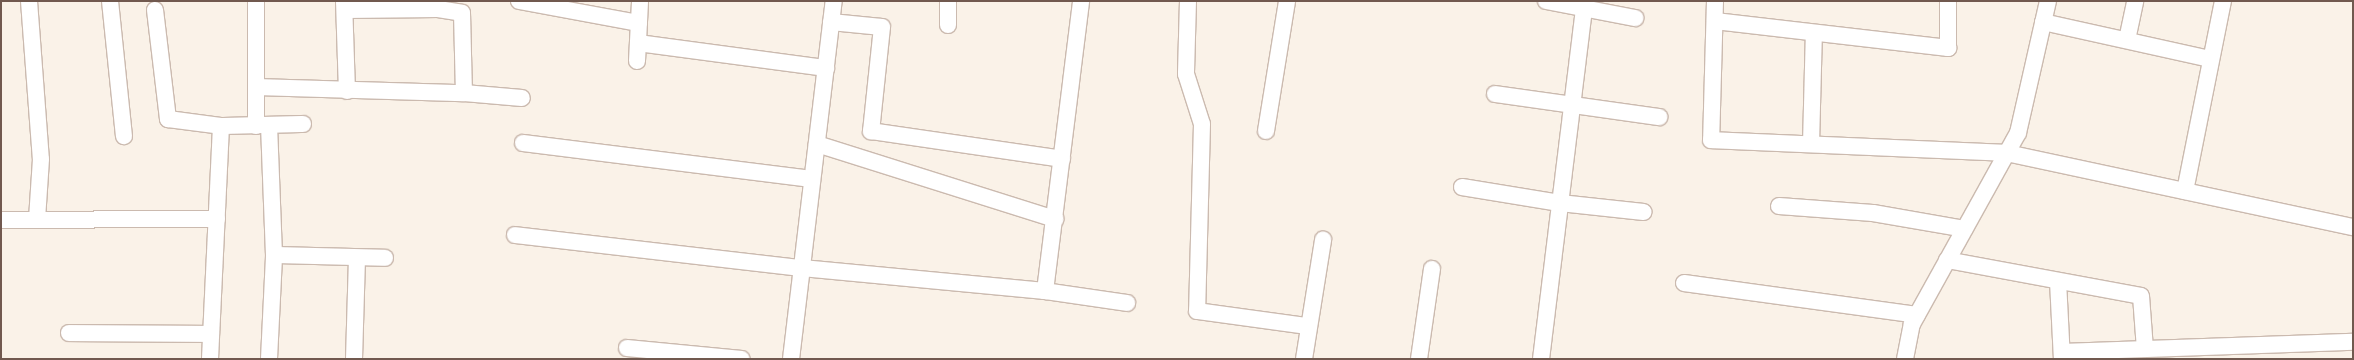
<!DOCTYPE html>
<html>
<head>
<meta charset="utf-8">
<style>
	body { margin:0 }
	#map { position:relative; width:2354px; height:360px; overflow:hidden; background:#faf2e8; font-family:"Varela Round",sans-serif }
	div>[style] { position:absolute }
	.roads { filter:drop-shadow(1px 0 #cbbaaf) drop-shadow(-1px 0 #cbbaaf) drop-shadow(0 1px #cbbaaf) drop-shadow(0 -1px #cbbaaf) }
	.street>* { height:16px; margin:-8px; padding:0 8px; transform-origin:8px; border-radius:8px; background:#fff }
	span { translate:-50% -50%; white-space:nowrap; text-align:center; line-height:1.15; -webkit-text-stroke:3px #fdf6ee; paint-order:stroke }
	.frame { position:absolute; inset:0; border:2px solid #71594f; pointer-events:none }
</style>
</head>
<body>
<div id="map">
	<div class="roads">
		<div class="street">
			<i style="left:29px;top:1px;width:158px;rotate:85.7deg"></i>
			<i style="left:41px;top:159px;width:61px;rotate:93.8deg"></i>
			<i style="left:110px;top:1px;width:136px;rotate:84.1deg"></i>
			<i style="left:344px;top:1px;width:90px;rotate:88.1deg"></i>
			<i style="left:519px;top:1px;width:122px;rotate:10.4deg"></i>
			<i style="left:948px;top:1px;width:24px;rotate:90deg"></i>
			<i style="left:1188px;top:1px;width:73px;rotate:91.6deg"></i>
			<i style="left:1186px;top:74px;width:52px;rotate:72.3deg"></i>
			<i style="left:1202px;top:124px;width:187px;rotate:91.5deg"></i>
			<i style="left:1197px;top:311px;width:111px;rotate:7.8deg"></i>
			<i style="left:1546px;top:1px;width:91px;rotate:10.8deg"></i>
			<i style="left:1715px;top:1px;width:139px;rotate:91.6deg"></i>
			<i style="left:1711px;top:140px;width:296px;rotate:2.5deg"></i>
			<i style="left:2007px;top:153px;width:354px;rotate:12.1deg"></i>
			<i style="left:155px;top:10px;width:110px;rotate:83.2deg"></i>
			<i style="left:168px;top:119px;width:53px;rotate:7.5deg"></i>
			<i style="left:345px;top:10px;width:93px;rotate:-0.6deg"></i>
			<i style="left:438px;top:9px;width:24px;rotate:9deg"></i>
			<i style="left:462px;top:13px;width:80px;rotate:88.6deg"></i>
			<i style="left:1715px;top:21px;width:235px;rotate:6.6deg"></i>
			<i style="left:1948px;top:48px;width:47px;rotate:-90deg"></i>
			<i style="left:831px;top:22px;width:51px;rotate:5.6deg"></i>
			<i style="left:882px;top:27px;width:105px;rotate:96deg"></i>
			<i style="left:871px;top:131px;width:193px;rotate:8.3deg"></i>
			<i style="left:2043px;top:22px;width:171px;rotate:12.5deg"></i>
			<i style="left:2127px;top:40px;width:40px;rotate:-78deg"></i>
			<i style="left:638px;top:43px;width:190px;rotate:7.6deg"></i>
			<i style="left:637px;top:61px;width:60px;rotate:-87.1deg"></i>
			<i style="left:256px;top:87px;width:208px;rotate:1.7deg"></i>
			<i style="left:464px;top:93px;width:58px;rotate:4.9deg"></i>
			<i style="left:1495px;top:94px;width:166px;rotate:8deg"></i>
			<i style="left:269px;top:125px;width:130px;rotate:87.8deg"></i>
			<i style="left:274px;top:255px;width:111px;rotate:1.5deg"></i>
			<i style="left:256px;top:126px;width:125px;rotate:-90deg"></i>
			<i style="left:1266px;top:131px;width:132px;rotate:-80.8deg"></i>
			<i style="left:523px;top:143px;width:291px;rotate:7.1deg"></i>
			<i style="left:817px;top:144px;width:250px;rotate:17.5deg"></i>
			<i style="left:1811px;top:144px;width:111px;rotate:-88.5deg"></i>
			<i style="left:1462px;top:187px;width:99px;rotate:9.3deg"></i>
			<i style="left:1560px;top:203px;width:84px;rotate:6.1deg"></i>
			<i style="left:2185px;top:191px;width:194px;rotate:-78.7deg"></i>
			<i style="left:1779px;top:206px;width:94px;rotate:4.3deg"></i>
			<i style="left:1873px;top:213px;width:93px;rotate:9.9deg"></i>
			<i style="left:1px;top:220px;width:216px;rotate:-0.3deg"></i>
			<i style="left:515px;top:235px;width:289px;rotate:6.6deg"></i>
			<i style="left:802px;top:268px;width:244px;rotate:5.4deg"></i>
			<i style="left:1045px;top:291px;width:292px;rotate:-82.9deg"></i>
			<i style="left:1947px;top:260px;width:197px;rotate:10.5deg"></i>
			<i style="left:2141px;top:296px;width:53px;rotate:85.7deg"></i>
			<i style="left:2058px;top:281px;width:78px;rotate:87.1deg"></i>
			<i style="left:1684px;top:283px;width:235px;rotate:7.8deg"></i>
			<i style="left:1045px;top:291px;width:83px;rotate:8.3deg"></i>
			<i style="left:69px;top:333px;width:142px;rotate:0.4deg"></i>
			<i style="left:627px;top:348px;width:115px;rotate:5.5deg"></i>
			<i style="left:2062px;top:352px;width:291px;rotate:-2deg"></i>
			<i style="left:210px;top:359px;width:233px;rotate:-87.3deg"></i>
			<i style="left:221px;top:126px;width:82px;rotate:-1.4deg"></i>
			<i style="left:269px;top:359px;width:104px;rotate:-87.2deg"></i>
			<i style="left:354px;top:359px;width:101px;rotate:-88.3deg"></i>
			<i style="left:791px;top:359px;width:361px;rotate:-83.2deg"></i>
			<i style="left:1304px;top:359px;width:121px;rotate:-80.9deg"></i>
			<i style="left:1419px;top:359px;width:91px;rotate:-81.8deg"></i>
			<i style="left:1541px;top:359px;width:361px;rotate:-83deg"></i>
			<i style="left:1905px;top:359px;width:36px;rotate:-79deg"></i>
			<i style="left:1912px;top:324px;width:218px;rotate:-61deg"></i>
			<i style="left:2018px;top:133px;width:135px;rotate:-77.2deg"></i>
		</div>
	</div>
	<div class="frame"></div>
</div>
</body>
</html>
